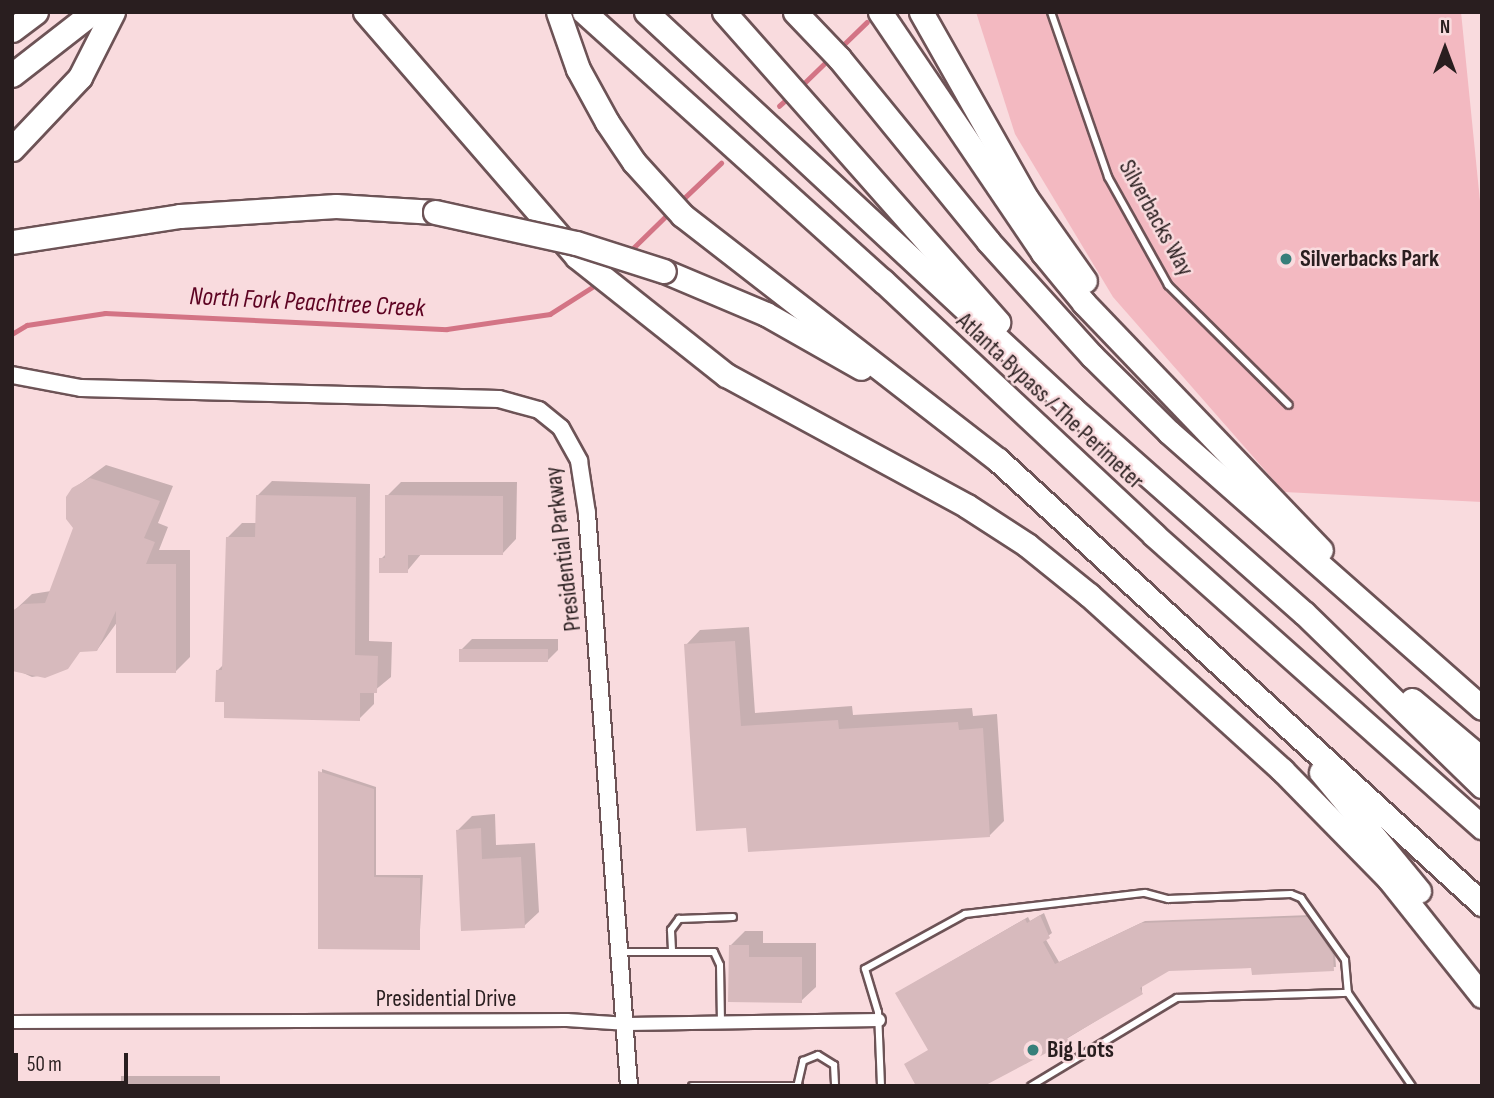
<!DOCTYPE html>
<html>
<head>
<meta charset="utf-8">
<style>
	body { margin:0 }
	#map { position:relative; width:1494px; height:1098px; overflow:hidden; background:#f9dbde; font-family:"Sofia Sans Condensed",sans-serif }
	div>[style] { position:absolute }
	.green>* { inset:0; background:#f3b9c1 }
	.shadow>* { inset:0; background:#0003; transform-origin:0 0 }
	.stream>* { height:4.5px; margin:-2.25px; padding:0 2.25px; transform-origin:2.25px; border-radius:2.25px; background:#d37485 }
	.building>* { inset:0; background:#d7babd; transform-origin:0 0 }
	.roads { filter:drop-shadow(2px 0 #6d5356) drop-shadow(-2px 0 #6d5356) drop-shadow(0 2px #6d5356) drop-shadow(0 -2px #6d5356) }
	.service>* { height:6px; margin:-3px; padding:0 3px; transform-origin:3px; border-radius:3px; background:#fff }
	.minor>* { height:12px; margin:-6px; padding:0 6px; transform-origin:6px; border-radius:6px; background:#fff }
	.tertiary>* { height:16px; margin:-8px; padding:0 8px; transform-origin:8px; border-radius:8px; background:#fff }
	.motorway>* { height:23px; margin:-11.5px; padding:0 11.5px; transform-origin:11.5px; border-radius:11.5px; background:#fff }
	.bridges { filter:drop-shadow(2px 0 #6d5356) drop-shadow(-2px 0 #6d5356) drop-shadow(0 2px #6d5356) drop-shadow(0 -2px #6d5356) }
	.motorway-bridge>* { height:23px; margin:-11.5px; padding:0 11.5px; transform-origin:11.5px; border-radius:11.5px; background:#fff }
	.dots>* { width:19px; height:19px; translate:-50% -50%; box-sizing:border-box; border:4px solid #f9dbde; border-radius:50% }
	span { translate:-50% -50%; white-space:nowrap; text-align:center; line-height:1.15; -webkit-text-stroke:5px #f9dbde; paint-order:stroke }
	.street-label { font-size:24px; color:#291e1f }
	.poi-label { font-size:24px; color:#291e1f; font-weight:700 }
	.left { translate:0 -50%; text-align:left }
	.water-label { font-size:26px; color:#5d0322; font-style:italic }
	.frame { position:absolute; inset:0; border:14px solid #291e1f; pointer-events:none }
	.north { position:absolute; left:1410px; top:14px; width:70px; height:70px; -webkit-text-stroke:5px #f9dbde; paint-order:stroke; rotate:0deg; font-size:19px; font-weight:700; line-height:28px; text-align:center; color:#291e1f }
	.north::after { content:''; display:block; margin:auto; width:24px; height:32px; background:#291e1f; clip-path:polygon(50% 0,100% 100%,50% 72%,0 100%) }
	.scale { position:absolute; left:14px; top:1053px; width:114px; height:32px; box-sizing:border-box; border:4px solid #291e1f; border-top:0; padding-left:9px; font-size:21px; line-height:24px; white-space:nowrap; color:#291e1f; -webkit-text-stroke:5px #f9dbde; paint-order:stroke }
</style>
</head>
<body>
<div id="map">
	<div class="green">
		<i style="clip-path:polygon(976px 12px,1461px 12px,1482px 221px,1482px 502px,1284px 492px,1113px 297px,1015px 134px)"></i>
	</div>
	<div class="shadow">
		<i style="clip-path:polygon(106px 465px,173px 486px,158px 523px,168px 527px,159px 550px,190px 550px,190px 657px,176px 671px,118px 621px,97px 650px,79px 650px,56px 673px,32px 677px,12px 668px,16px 609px,32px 594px,51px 591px,75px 528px,73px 489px)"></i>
		<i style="clip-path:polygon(272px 481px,370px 484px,369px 641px,392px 642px,391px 677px,374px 691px,374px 704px,359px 719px,226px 701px,217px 671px,224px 664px,227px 538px,242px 523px,257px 523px,257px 496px)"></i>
		<i style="clip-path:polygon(401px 482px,517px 482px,516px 539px,502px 554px,422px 553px,407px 571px,381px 559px,387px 553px,387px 496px)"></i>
		<i style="clip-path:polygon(749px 627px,755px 713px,852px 706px,853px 715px,972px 708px,973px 716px,997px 714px,1004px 821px,989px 836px,748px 826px,686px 645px,700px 630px)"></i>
		<i style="clip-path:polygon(472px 639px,558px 639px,558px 650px,547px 661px,461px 650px)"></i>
		<i style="clip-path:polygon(322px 769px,376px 787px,376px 875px,423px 875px,419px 948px,319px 947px)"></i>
		<i style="clip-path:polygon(495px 814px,496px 845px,535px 843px,539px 912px,524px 926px,458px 830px,472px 816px)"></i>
		<i style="clip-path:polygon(1044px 913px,1052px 933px,1045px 938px,1059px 962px,1145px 921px,1311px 915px,1335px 952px,1336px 967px,1169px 969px,1142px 985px,1142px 993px,1025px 1064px,929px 1050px,900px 991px,1028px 917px,1030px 921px)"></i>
		<i style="clip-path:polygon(745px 931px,763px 931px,763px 943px,816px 943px,816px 987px,801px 1001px,730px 946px)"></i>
		<i style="left:121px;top:1076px;width:99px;height:14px"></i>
	</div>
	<div class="stream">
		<i style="left:840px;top:48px;width:37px;rotate:-44deg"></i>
		<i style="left:800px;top:87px;width:40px;rotate:-44deg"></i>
		<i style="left:779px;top:106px;width:12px;rotate:-42deg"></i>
		<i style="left:679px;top:203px;width:58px;rotate:-43.6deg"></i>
		<i style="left:629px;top:252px;width:57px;rotate:-44.3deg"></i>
		<i style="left:12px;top:334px;width:17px;rotate:-31deg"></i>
		<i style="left:27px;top:325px;width:79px;rotate:-8.7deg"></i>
		<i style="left:105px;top:313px;width:342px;rotate:2.7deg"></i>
		<i style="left:447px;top:329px;width:104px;rotate:-8.3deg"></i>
		<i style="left:550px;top:314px;width:52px;rotate:-32.5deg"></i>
	</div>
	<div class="building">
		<i style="clip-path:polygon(90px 478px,160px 501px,144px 538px,155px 542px,146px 564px,176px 564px,176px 673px,116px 673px,116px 611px,97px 651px,80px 652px,68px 669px,45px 678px,12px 671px,12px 611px,23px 604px,45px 603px,73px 528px,66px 519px,66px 497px,72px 488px)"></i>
		<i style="clip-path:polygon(256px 495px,356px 497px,355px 655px,378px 656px,377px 693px,360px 693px,360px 721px,224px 718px,224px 702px,215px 702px,216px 670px,222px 670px,226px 537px,255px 537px)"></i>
		<i style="clip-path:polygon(385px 495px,503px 496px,503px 555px,408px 555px,408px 573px,379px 573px,379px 558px,385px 558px)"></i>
		<i style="clip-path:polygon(735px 641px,741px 726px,838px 720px,839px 729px,958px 722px,959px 730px,983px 728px,990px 837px,748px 852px,746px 828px,696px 831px,684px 644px)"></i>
		<i style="left:459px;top:649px;width:89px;height:13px"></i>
		<i style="clip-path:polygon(318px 771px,374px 789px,374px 877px,420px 878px,420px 950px,318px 949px)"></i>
		<i style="clip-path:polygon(481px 828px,482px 859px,521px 857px,525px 928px,461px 931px,456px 830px)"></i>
		<i style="clip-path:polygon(1040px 915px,1050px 938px,1043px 942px,1055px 964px,1141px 923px,1308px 917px,1333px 955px,1334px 971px,1252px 975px,1251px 968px,1169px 971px,1140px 988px,1143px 994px,1067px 1038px,1069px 1041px,984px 1086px,916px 1086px,904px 1064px,928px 1050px,895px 993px,1025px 919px,1027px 923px)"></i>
		<i style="clip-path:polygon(729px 945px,749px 945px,749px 957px,802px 957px,802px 1003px,728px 1002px)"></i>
	</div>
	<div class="roads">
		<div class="service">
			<i style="left:1051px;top:12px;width:175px;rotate:70.9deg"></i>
			<i style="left:1108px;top:177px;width:124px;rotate:60.9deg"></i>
			<i style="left:1168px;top:285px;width:170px;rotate:44.8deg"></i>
			<i style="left:672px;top:950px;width:20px;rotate:-93deg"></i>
			<i style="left:671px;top:930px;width:14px;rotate:-54deg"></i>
			<i style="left:679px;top:919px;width:54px;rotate:-2.1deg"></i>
			<i style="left:622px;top:952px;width:92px"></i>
			<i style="left:714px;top:952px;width:14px;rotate:65deg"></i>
			<i style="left:720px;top:965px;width:57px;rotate:89deg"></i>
			<i style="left:798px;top:1083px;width:23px;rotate:-77deg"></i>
			<i style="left:803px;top:1061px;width:16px;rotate:-22deg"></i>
			<i style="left:818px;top:1055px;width:19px;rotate:32deg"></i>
			<i style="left:834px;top:1065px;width:21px;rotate:87deg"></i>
			<i style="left:692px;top:1086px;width:107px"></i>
			<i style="left:881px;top:1086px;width:74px;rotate:-92.3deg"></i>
			<i style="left:878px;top:1012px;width:45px;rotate:-106.8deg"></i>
			<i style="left:865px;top:969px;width:114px;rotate:-28.8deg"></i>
			<i style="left:965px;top:914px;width:181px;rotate:-6.7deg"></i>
			<i style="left:1145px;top:893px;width:24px;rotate:15deg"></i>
			<i style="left:1168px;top:899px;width:123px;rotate:-2.3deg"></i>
			<i style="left:1291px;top:894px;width:11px;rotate:22deg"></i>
			<i style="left:1301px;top:898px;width:76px;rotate:54.6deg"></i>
			<i style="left:1345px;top:960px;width:33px;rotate:85deg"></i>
			<i style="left:1348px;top:993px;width:113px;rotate:55.5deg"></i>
			<i style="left:1031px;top:1086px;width:170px;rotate:-31.1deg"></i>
			<i style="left:1177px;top:998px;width:171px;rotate:-1.7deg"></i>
		</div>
		<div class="minor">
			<i style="left:12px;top:1022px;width:555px;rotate:-0.21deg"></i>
			<i style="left:567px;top:1020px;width:61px;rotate:3.8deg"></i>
			<i style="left:628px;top:1024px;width:251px;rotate:-0.9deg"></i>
		</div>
		<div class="tertiary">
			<i style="left:12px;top:375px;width:70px;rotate:10.7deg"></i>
			<i style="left:81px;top:388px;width:418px;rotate:1.5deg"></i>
			<i style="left:499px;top:399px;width:41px;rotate:15.4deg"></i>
			<i style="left:539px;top:410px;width:28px;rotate:39deg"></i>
			<i style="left:561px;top:428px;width:38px;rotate:61deg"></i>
			<i style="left:579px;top:461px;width:53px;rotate:81.3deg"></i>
			<i style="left:587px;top:513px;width:575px;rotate:85.81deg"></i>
		</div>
		<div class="motorway">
			<i style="left:365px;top:12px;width:324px;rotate:49.1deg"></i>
			<i style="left:577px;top:257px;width:190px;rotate:38.4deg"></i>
			<i style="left:726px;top:375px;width:274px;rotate:28.5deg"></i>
			<i style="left:967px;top:506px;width:72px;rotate:33deg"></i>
			<i style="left:1027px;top:545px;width:80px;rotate:38.9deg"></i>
			<i style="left:1089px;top:595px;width:261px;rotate:42.2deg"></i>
			<i style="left:1282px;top:770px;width:153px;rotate:45.5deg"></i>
			<i style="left:1389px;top:879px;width:149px;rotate:51.5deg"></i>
			<i style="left:558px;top:12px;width:60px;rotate:70.7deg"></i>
			<i style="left:578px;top:69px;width:60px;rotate:61.3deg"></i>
			<i style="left:607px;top:122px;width:48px;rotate:56deg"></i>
			<i style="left:634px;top:162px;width:72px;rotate:47.8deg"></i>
			<i style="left:682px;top:215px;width:400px;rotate:37.8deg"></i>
			<i style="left:998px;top:460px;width:657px;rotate:42.53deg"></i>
			<i style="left:584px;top:12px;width:402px;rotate:42deg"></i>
			<i style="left:883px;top:281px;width:371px;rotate:43.1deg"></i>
			<i style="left:1154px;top:535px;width:439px;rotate:41.7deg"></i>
			<i style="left:646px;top:12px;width:582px;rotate:42.91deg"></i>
			<i style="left:1072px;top:408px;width:310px;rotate:41.5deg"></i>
			<i style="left:1304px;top:613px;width:248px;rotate:44.2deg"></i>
			<i style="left:724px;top:12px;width:414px;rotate:48.5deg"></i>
			<i style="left:795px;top:12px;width:64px;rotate:46.3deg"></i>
			<i style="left:839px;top:58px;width:236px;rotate:50.8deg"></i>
			<i style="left:988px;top:241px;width:155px;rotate:47.9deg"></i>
			<i style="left:1092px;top:356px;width:108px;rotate:44.6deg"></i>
			<i style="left:1169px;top:432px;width:417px;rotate:41.4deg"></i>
			<i style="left:880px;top:12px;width:291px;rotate:55.9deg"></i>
			<i style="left:1043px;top:253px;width:65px;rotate:50.6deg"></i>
			<i style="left:1084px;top:303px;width:342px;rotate:46.2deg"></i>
			<i style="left:921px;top:12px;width:215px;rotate:60.5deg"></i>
			<i style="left:1027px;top:199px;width:100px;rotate:54.7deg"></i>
			<i style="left:12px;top:30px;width:30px;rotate:-37deg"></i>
			<i style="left:12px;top:75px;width:103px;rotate:-37.9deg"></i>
			<i style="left:12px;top:149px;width:99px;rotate:-46.6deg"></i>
			<i style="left:80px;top:77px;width:73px;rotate:-63.1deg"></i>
			<i style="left:12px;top:242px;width:170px;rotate:-8.8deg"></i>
			<i style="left:180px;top:216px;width:156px;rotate:-3.7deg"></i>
			<i style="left:336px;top:206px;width:99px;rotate:3.5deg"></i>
			<i style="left:664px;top:271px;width:111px;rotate:22.9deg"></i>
			<i style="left:766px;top:314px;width:109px;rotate:29.6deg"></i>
			<i style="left:1412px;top:700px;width:92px;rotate:40.1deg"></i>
			<i style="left:1321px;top:772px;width:154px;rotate:50.5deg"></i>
		</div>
	</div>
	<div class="bridges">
		<div class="motorway-bridge">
			<i style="left:435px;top:212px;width:144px;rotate:12.4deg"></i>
			<i style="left:576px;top:243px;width:92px;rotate:17.7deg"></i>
		</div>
	</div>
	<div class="dots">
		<i style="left:1286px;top:259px;background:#377f7a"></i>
		<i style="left:1033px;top:1050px;background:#377f7a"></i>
	</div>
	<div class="street-label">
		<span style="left:1156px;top:218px;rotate:61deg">Silverbacks Way</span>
		<span style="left:1050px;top:401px;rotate:43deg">Atlanta Bypass / The Perimeter</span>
		<span style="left:563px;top:549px;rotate:-97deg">Presidential Parkway</span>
		<span style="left:446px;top:999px">Presidential Drive</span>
	</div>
	<div class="poi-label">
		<span class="left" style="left:1300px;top:259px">Silverbacks Park</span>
		<span class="left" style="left:1047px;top:1050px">Big Lots</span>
	</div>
	<div class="water-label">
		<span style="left:307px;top:303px;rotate:3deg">North Fork Peachtree Creek</span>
	</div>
	<div class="frame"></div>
	<div class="north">N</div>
	<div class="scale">50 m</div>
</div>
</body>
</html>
